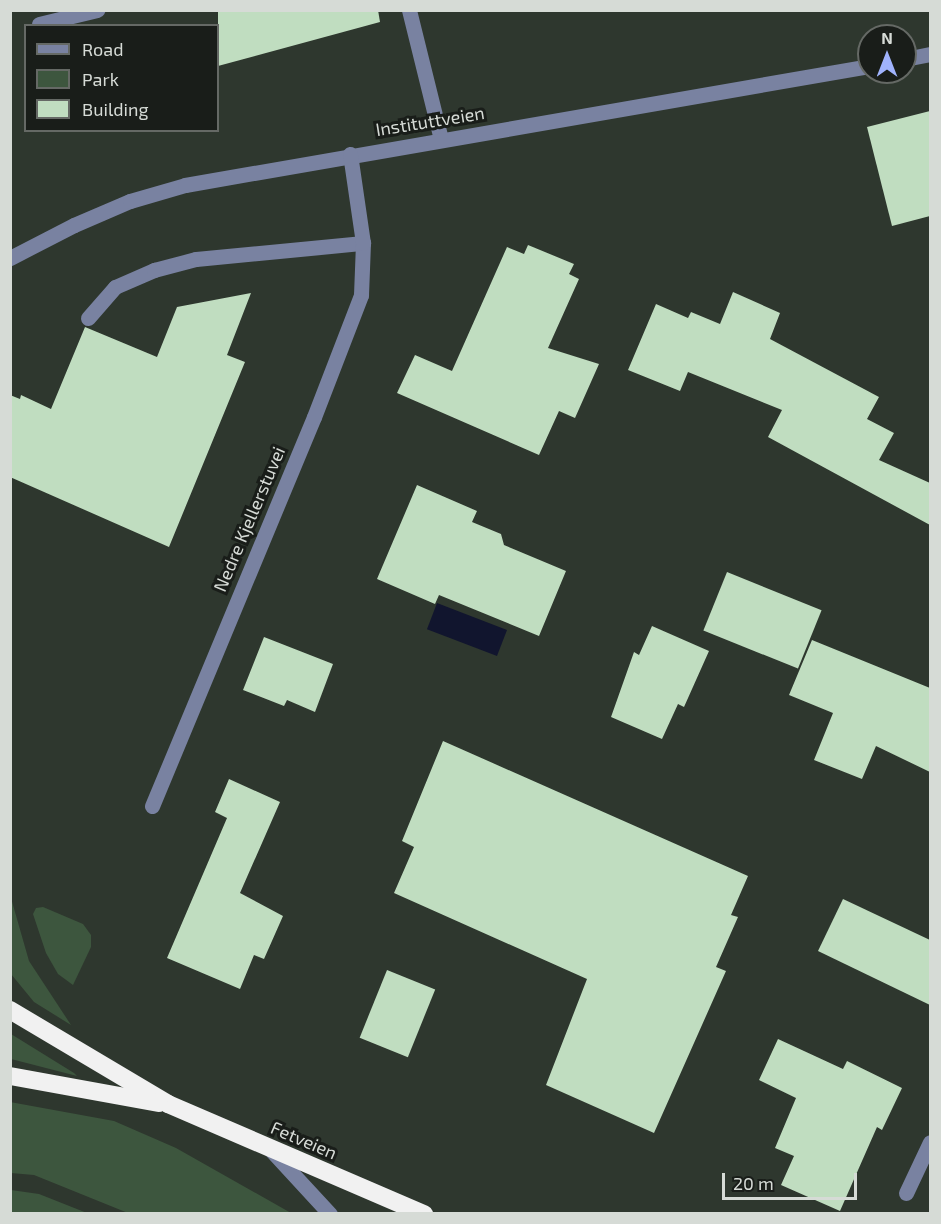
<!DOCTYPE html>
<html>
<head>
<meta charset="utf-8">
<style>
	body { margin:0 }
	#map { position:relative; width:941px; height:1224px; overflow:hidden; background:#2e372e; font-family:"Exo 2",sans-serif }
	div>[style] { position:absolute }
	.green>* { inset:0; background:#3d563e }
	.water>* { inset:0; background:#11152e; transform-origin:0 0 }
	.building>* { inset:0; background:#c0ddc0; transform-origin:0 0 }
	.minor>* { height:15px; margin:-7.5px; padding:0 7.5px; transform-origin:7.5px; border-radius:7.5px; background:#7982a1 }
	.highway>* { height:18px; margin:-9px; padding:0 9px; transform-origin:9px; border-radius:9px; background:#f1f1f1 }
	span { translate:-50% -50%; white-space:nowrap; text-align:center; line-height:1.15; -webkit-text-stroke:6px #191d19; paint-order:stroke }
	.street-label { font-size:18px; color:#d6dbd6 }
	.frame { position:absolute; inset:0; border:12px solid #d6dbd6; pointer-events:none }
	.legend { position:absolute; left:24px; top:24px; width:195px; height:108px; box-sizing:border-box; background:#191d19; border:2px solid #656965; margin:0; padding:8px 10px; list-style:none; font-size:18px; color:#d6dbd6 }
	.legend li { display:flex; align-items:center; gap:12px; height:30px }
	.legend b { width:30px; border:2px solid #656965 }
	.north { position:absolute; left:857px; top:24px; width:60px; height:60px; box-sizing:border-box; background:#191d19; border:2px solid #656965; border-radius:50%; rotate:0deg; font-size:16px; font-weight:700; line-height:24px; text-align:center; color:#d6dbd6 }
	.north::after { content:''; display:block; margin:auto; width:21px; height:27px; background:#a0b3fd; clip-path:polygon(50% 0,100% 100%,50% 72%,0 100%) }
	.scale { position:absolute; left:722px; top:1173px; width:135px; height:27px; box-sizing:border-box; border:3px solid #d6dbd6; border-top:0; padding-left:8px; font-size:18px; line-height:21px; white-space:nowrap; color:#d6dbd6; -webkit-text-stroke:4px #191d19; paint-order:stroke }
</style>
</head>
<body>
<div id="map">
	<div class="green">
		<i style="clip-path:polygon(11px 898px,29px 961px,71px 1025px,34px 1002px,11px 974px)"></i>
		<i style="clip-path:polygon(43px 907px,83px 924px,91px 935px,91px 947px,73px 985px,58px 974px,46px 953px,33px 914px,36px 908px)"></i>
		<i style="clip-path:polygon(11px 1034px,74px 1073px,77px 1076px,11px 1059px)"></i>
		<i style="clip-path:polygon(10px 1102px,114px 1121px,176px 1148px,291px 1213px,128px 1213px,34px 1175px,11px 1173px)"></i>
		<i style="clip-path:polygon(11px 1190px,39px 1194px,87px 1213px,11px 1213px)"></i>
	</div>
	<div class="water">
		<i style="left:437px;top:603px;width:75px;height:28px;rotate:21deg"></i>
	</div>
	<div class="building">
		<i style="clip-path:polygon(218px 10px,378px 10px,380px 22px,218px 66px)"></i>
		<i style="clip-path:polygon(930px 111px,930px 216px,892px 226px,867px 127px)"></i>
		<i style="clip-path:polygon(528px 245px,574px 264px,569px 274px,579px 279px,548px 348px,599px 364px,575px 418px,559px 411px,539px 455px,397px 393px,415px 355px,452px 371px,507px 247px,524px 254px)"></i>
		<i style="clip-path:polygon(733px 292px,780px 313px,770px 339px,879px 397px,867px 419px,894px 433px,879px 460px,930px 483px,930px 525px,768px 437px,782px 410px,688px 372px,680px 391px,628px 370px,656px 304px,688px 318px,691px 312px,720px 324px)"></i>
		<i style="clip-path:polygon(251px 293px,227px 355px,245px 362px,169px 547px,10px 477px,10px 395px,20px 399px,21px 395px,51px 409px,85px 327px,157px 357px,177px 307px)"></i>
		<i style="clip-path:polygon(417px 485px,477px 511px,472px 522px,501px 534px,504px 545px,566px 571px,539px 636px,439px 595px,435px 604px,377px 579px)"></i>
		<i style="left:727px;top:572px;width:102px;height:63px;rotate:22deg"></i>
		<i style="clip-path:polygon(652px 626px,709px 651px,684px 707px,678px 704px,662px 739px,611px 717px,634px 652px,639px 655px)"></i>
		<i style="clip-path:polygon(264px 637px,333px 664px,315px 712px,287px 700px,284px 706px,243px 690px)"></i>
		<i style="clip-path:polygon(812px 640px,930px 688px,930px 772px,876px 746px,862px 779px,814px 760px,833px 713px,789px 695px)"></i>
		<i style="clip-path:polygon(443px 741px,748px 876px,731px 915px,738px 917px,716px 967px,726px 971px,654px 1133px,546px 1085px,587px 979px,394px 893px,414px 847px,402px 841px)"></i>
		<i style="clip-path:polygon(229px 779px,280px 802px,240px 893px,283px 916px,264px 959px,254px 955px,240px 989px,167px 958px,227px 818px,215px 812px)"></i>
		<i style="clip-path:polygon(843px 899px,930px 940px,930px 1005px,818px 951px)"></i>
		<i style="left:387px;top:970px;width:52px;height:73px;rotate:22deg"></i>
		<i style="clip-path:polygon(778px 1039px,843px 1069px,847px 1061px,902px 1088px,882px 1130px,877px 1127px,840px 1211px,781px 1185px,794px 1156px,775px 1148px,796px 1098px,759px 1080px)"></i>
	</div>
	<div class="minor">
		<i style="left:409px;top:10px;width:133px;rotate:76.1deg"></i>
		<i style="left:39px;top:24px;width:60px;rotate:-13.6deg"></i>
		<i style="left:905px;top:59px;width:25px;rotate:-11deg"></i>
		<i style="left:10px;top:258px;width:72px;rotate:-27.3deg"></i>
		<i style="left:74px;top:225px;width:61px;rotate:-23.2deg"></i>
		<i style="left:130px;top:201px;width:57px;rotate:-16.2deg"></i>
		<i style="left:185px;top:185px;width:694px;rotate:-9.87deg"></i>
		<i style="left:88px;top:318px;width:41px;rotate:-48.9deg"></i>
		<i style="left:115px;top:287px;width:43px;rotate:-23.6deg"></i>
		<i style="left:154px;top:270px;width:43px;rotate:-14.7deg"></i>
		<i style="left:196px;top:259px;width:168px;rotate:-5.5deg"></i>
		<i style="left:152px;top:806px;width:421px;rotate:-67.4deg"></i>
		<i style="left:314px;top:417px;width:131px;rotate:-68.9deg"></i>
		<i style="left:361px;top:295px;width:52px;rotate:-87.8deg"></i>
		<i style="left:363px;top:243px;width:90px;rotate:-98.3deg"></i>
		<i style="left:269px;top:1148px;width:90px;rotate:47.3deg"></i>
		<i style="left:906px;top:1193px;width:56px;rotate:-64.8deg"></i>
	</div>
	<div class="highway">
		<i style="left:10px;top:1010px;width:184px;rotate:30.7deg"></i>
		<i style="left:168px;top:1104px;width:279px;rotate:23.3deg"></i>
		<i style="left:10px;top:1076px;width:151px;rotate:10.3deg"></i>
	</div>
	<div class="street-label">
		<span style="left:430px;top:121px;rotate:-9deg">Instituttveien</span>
		<span style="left:249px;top:519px;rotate:-67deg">Nedre Kjellerstuvei</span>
		<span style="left:304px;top:1140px;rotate:23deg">Fetveien</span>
	</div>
	<div class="frame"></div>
	<ul class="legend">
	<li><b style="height:8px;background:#7982a1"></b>Road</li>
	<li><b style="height:16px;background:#3d563e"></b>Park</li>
	<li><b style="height:16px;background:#c0ddc0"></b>Building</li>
	</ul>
	<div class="north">N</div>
	<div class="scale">20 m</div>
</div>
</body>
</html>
